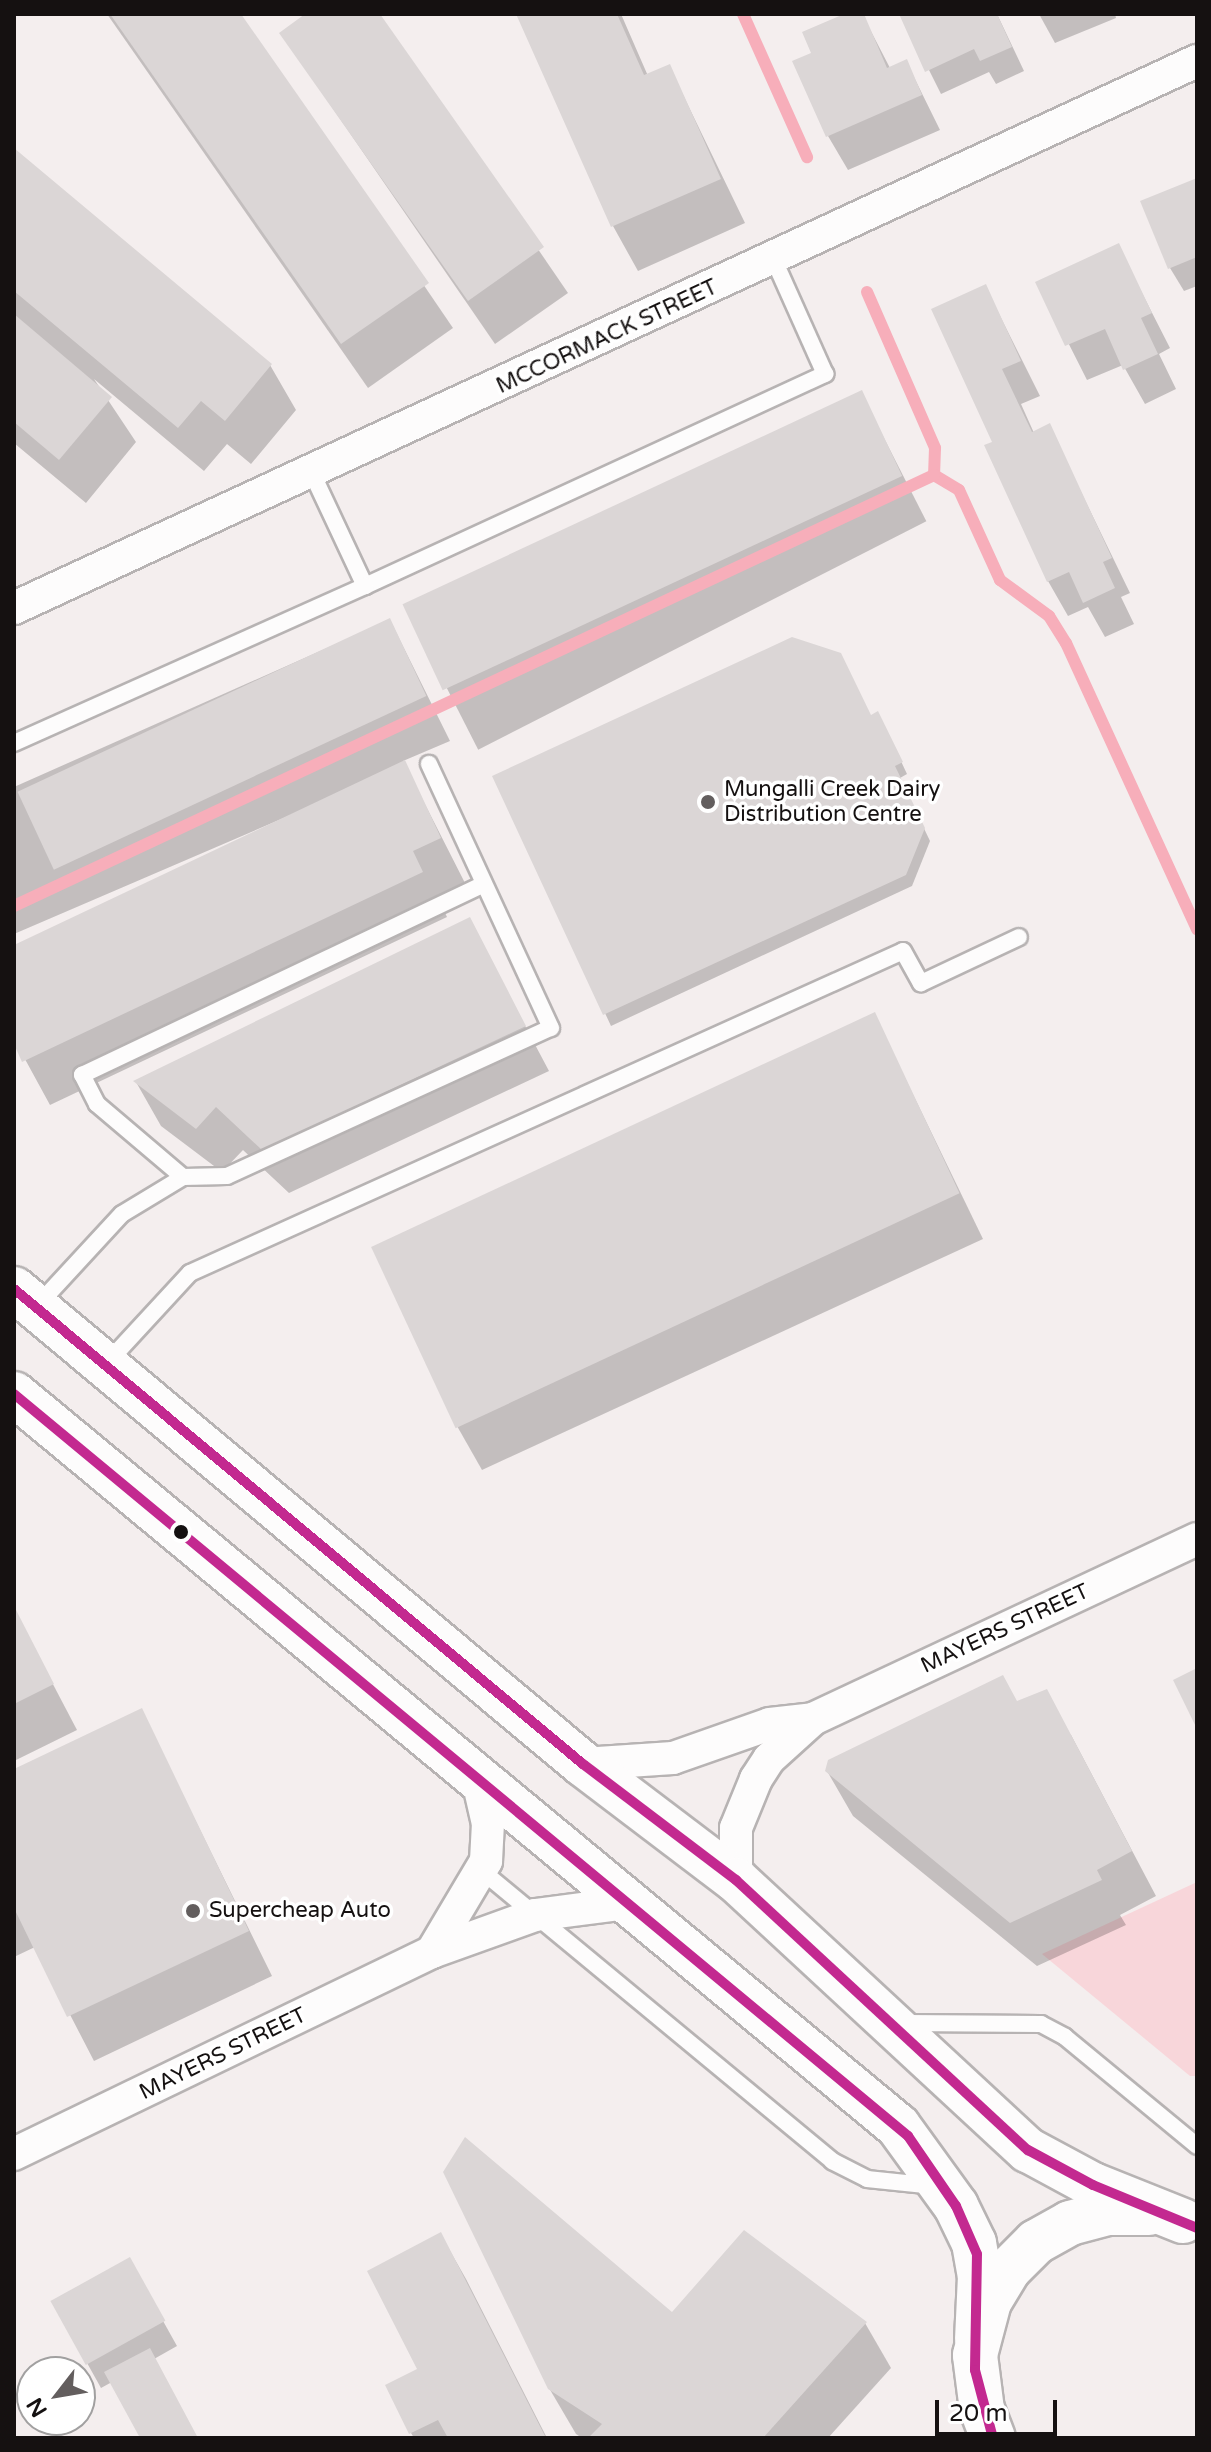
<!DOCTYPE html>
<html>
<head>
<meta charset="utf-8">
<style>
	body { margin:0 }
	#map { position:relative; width:1211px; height:2452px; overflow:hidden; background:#f4eeee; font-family:"Varela Round",sans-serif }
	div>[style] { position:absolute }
	.green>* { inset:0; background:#f8d6da }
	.shadow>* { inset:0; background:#0003; transform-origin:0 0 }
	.stream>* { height:12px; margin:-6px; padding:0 6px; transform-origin:6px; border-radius:6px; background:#f7aeba }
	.building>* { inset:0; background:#dbd6d6; transform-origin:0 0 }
	.roads { filter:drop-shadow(2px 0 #b7b3b3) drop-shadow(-2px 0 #b7b3b3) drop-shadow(0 2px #b7b3b3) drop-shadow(0 -2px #b7b3b3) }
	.service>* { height:16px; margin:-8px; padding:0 8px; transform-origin:8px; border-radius:8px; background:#fdfcfc }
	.minor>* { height:32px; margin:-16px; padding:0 16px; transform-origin:16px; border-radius:16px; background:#fdfcfc }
	.primary>* { height:44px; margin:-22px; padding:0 22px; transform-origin:22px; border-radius:22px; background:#fdfcfc }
	.bus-1>* { height:10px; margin:-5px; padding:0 5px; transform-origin:5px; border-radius:5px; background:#c32990 }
	.dots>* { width:22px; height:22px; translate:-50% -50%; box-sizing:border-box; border:4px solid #fff; border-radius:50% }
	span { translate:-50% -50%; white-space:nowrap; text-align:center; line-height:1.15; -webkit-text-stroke:7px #fff; paint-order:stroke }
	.street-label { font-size:22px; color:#151111 }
	.poi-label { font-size:22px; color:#151111 }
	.left { translate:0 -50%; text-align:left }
	.frame { position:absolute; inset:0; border:16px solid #151111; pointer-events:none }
	.north { position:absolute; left:16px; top:2356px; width:80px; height:80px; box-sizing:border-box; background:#fff; border:2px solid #a1a0a0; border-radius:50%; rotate:239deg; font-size:22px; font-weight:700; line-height:32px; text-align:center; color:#151111 }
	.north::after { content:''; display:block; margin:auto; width:28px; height:36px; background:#635e5e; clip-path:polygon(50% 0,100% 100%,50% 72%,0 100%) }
	.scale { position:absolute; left:935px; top:2400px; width:122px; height:36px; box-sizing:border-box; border:4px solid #151111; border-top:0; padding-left:10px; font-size:24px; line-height:28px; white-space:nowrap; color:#151111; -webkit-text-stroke:6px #fff; paint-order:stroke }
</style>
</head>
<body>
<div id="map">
	<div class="green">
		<i style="clip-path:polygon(1197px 1882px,1197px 2076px,1190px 2076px,1042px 1954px)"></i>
	</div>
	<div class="shadow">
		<i style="clip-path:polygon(107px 14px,239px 14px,453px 328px,368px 388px)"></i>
		<i style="clip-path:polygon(309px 14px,377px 14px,568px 293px,495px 344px,281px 33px)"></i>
		<i style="clip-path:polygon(519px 14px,621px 14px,648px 76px,669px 66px,745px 223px,638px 271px,613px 226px)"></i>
		<i style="clip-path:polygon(849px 14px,862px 14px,890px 68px,906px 61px,940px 130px,848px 170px,828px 136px,814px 54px)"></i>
		<i style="clip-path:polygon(901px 14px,997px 14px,1024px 71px,996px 84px,989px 72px,941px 94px)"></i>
		<i style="clip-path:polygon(1039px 14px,1115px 14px,1116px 18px,1055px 43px)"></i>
		<i style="clip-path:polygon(14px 151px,270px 365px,296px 410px,251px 464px,227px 444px,204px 471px,94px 379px,136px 442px,86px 503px,14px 443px)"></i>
		<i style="clip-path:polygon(1197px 180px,1197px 286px,1184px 291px,1170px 268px)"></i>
		<i style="clip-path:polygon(1118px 246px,1170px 348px,1159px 354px,1176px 389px,1145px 404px,1123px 365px,1087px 380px,1038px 283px)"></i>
		<i style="clip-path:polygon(985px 286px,1040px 396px,1021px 404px,1034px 433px,1049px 426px,1130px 593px,1121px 597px,1134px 624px,1105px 637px,1088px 607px,1068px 616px,1048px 581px,995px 443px)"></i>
		<i style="left:861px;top:393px;width:144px;height:503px;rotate:63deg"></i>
		<i style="clip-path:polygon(390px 620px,450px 741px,403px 761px,465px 883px,437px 896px,447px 917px,50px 1105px,14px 1039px,14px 947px,328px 799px,14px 934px,14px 787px)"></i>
		<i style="clip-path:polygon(871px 717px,884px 725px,907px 774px,900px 778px,930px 841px,912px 886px,611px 1026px,495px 777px)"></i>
		<i style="clip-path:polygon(469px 920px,549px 1071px,289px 1193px,243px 1150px,222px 1172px,161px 1126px,136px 1082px)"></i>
		<i style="clip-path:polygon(874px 1014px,983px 1239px,482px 1470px,457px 1426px)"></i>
		<i style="clip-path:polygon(14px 1610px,77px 1730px,14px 1761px)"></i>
		<i style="clip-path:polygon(1017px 1703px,1071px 1735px,1156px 1896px,1120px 1915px,1126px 1925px,1037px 1966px,853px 1816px,827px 1771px)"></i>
		<i style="clip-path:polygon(141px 1710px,272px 1976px,94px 2061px,35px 1947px,14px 1957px,14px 1771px)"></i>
		<i style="clip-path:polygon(441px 2235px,466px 2279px,547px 2438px,414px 2438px,411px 2433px,387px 2386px,419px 2370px)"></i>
		<i style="clip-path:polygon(129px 2260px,177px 2346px,154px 2359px,197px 2438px,142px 2438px,112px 2382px,101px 2388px,53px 2302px)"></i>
		<i style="clip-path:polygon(672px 2315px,865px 2323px,891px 2368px,828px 2438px,582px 2438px,576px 2434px,549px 2388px)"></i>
	</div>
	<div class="stream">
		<i style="left:743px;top:14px;width:157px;rotate:65.9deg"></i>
		<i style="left:867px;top:292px;width:170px;rotate:66.4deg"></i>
		<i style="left:935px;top:448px;width:27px;rotate:92deg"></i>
		<i style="left:934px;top:475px;width:29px;rotate:31deg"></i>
		<i style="left:959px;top:490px;width:99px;rotate:65.5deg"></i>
		<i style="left:1000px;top:580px;width:61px;rotate:36.3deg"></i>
		<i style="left:1049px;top:616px;width:32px;rotate:58deg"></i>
		<i style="left:1066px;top:643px;width:315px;rotate:65.4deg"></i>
		<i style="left:14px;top:906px;width:1016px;rotate:-25.1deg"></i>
	</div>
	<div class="building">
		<i style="clip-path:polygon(110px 14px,241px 14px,429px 283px,341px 344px)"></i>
		<i style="clip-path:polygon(305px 14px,380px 14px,544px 247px,468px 301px,279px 33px)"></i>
		<i style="clip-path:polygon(516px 14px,617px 14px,644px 75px,670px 64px,721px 179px,611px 227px)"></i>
		<i style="clip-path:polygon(844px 14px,864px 14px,887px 68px,907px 59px,922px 95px,826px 137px,792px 61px,811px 53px,802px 32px)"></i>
		<i style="clip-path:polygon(899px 14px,997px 14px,1012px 47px,980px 61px,974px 49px,925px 72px)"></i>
		<i style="clip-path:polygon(14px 148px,272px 364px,225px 421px,201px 401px,178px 428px,14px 291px)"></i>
		<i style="clip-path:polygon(1197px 178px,1197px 257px,1168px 269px,1140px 201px)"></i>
		<i style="clip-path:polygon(1119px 243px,1152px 313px,1141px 318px,1158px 354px,1123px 370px,1105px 329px,1065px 346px,1035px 282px)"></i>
		<i style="clip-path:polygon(986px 284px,1021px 361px,1002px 369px,1032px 432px,1050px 423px,1112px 558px,1103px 562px,1115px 588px,1083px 603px,1069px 572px,1047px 582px,984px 445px,992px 442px,931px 309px)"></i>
		<i style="clip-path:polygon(14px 314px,112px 397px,59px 460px,14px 422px)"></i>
		<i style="left:862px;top:390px;width:95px;height:507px;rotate:65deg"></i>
		<i style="left:390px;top:618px;width:86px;height:411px;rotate:65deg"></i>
		<i style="clip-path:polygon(792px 637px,841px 653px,871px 715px,878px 711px,903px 762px,895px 766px,925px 828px,906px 875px,603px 1015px,492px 776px)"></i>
		<i style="clip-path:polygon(405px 760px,441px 838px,413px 851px,423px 872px,22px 1062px,14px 1044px,14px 945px)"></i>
		<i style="clip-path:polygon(470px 917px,526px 1026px,262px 1150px,216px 1107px,196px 1129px,133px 1081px)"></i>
		<i style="left:875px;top:1012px;width:200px;height:556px;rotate:65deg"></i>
		<i style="clip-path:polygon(14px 1606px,54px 1684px,14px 1704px)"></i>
		<i style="clip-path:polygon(1197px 1668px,1197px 1729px,1173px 1680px)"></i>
		<i style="clip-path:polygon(1003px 1675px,1017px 1701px,1047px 1689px,1132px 1851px,1097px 1870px,1102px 1880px,1010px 1923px,825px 1771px,828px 1760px)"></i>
		<i style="clip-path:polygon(142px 1708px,249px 1931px,67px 2017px,14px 1908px,14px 1769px)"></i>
		<i style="clip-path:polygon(465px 2137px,672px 2312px,744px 2230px,867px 2322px,763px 2438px,588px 2438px,602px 2424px,548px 2389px,443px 2172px)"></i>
		<i style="clip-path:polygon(441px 2232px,546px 2438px,448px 2438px,438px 2420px,409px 2434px,385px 2385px,417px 2369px,367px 2271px)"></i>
		<i style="left:130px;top:2257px;width:73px;height:91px;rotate:61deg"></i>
		<i style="clip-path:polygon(150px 2348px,198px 2438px,140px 2438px,104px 2372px)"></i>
	</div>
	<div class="roads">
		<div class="service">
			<i style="left:312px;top:473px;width:125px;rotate:64.9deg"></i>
			<i style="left:365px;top:586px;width:507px;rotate:-24.74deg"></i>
			<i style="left:825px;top:374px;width:125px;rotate:-114.1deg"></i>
			<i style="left:14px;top:743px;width:385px;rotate:-24.1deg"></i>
			<i style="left:183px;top:1177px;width:44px;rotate:-1.3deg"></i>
			<i style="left:227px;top:1176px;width:356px;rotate:-24.6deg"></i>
			<i style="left:551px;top:1028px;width:291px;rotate:-114.8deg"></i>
			<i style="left:37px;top:1306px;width:125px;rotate:-47.3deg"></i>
			<i style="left:122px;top:1214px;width:71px;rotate:-31.2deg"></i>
			<i style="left:183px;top:1177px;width:113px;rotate:-139.7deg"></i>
			<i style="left:97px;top:1104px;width:33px;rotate:-117deg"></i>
			<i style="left:82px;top:1075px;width:444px;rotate:-25.4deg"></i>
			<i style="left:106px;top:1364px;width:124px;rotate:-47.3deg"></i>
			<i style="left:190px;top:1273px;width:782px;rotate:-24.3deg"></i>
			<i style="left:903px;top:951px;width:37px;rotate:61deg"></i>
			<i style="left:921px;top:983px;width:108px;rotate:-25.1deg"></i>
			<i style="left:482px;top:1871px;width:455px;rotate:39.6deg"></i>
			<i style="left:832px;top:2161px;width:39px;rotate:27deg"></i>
			<i style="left:867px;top:2179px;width:68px;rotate:5.9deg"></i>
			<i style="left:905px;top:2023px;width:136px;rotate:0.4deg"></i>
			<i style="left:1041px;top:2024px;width:27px;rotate:28deg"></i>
			<i style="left:1065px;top:2037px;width:171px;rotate:39.5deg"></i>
		</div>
		<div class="minor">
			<i style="left:14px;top:608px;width:1303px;rotate:-24.82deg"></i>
			<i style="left:583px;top:1764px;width:90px;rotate:-3.8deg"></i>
			<i style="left:673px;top:1758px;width:103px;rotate:-19.3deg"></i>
			<i style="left:770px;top:1724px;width:43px;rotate:-6.6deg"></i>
			<i style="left:813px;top:1719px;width:424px;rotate:-25.1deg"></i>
			<i style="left:736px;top:1880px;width:52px;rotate:-90deg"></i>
			<i style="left:736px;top:1828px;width:53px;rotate:-67.8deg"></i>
			<i style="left:756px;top:1779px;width:24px;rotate:-57deg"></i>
			<i style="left:769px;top:1759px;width:59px;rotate:-42.3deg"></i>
			<i style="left:432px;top:1952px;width:106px;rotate:-59.3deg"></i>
			<i style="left:486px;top:1861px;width:37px;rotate:-87deg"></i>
			<i style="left:488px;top:1824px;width:49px;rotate:-102.9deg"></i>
			<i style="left:14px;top:2154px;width:464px;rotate:-25.8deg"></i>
			<i style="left:432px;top:1952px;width:109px;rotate:-19.8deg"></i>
			<i style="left:535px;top:1915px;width:94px;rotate:-7.4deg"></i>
		</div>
		<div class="primary">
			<i style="left:14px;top:1289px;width:741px;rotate:39.86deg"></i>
			<i style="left:583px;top:1764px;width:192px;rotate:37.2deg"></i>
			<i style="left:736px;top:1880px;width:398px;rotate:42.8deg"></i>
			<i style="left:1028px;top:2150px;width:74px;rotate:28.3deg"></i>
			<i style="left:1093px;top:2185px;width:97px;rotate:21.8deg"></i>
			<i style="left:14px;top:1394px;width:1148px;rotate:39.63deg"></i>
			<i style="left:898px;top:2126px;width:99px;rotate:54.1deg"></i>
			<i style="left:956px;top:2206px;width:41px;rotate:64.1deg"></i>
			<i style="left:974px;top:2243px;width:34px;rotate:80deg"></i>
			<i style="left:980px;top:2276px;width:63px;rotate:92.7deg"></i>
			<i style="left:993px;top:2438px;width:30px;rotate:-111deg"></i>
			<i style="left:982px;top:2410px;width:55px;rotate:-97.3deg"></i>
			<i style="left:975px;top:2355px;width:55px;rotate:-75.2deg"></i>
			<i style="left:989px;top:2302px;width:39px;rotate:-59deg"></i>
			<i style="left:1009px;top:2269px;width:38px;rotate:-45deg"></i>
			<i style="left:1036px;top:2242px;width:39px;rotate:-29deg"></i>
			<i style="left:1070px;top:2223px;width:38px;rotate:-15deg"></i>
			<i style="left:1107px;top:2213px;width:42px"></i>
		</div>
	</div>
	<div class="bus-1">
		<i style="left:14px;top:1289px;width:741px;rotate:39.86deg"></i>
		<i style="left:583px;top:1764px;width:192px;rotate:37.2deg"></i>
		<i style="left:736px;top:1880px;width:398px;rotate:42.8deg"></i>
		<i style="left:1028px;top:2150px;width:74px;rotate:28.3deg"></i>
		<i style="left:1093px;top:2185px;width:113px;rotate:22.5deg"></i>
		<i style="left:14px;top:1394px;width:1162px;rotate:39.69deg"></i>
		<i style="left:908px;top:2136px;width:85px;rotate:55.6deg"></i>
		<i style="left:956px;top:2206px;width:52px;rotate:66.4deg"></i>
		<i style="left:977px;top:2254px;width:116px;rotate:91deg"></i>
		<i style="left:975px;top:2370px;width:70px;rotate:75.2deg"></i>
	</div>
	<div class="dots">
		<i style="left:708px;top:802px;background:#635e5e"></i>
		<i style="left:181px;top:1532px;background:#151111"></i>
		<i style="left:193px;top:1911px;background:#635e5e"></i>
	</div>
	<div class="street-label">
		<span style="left:607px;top:337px;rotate:-25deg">MCCORMACK STREET</span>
		<span style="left:1005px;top:1629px;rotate:-25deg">MAYERS STREET</span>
		<span style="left:223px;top:2054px;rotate:-26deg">MAYERS STREET</span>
	</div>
	<div class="poi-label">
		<span class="left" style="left:724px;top:802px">Mungalli Creek Dairy<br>Distribution Centre</span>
		<span class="left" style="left:209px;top:1911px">Supercheap Auto</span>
	</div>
	<div class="frame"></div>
	<div class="north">N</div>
	<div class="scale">20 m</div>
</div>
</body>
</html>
